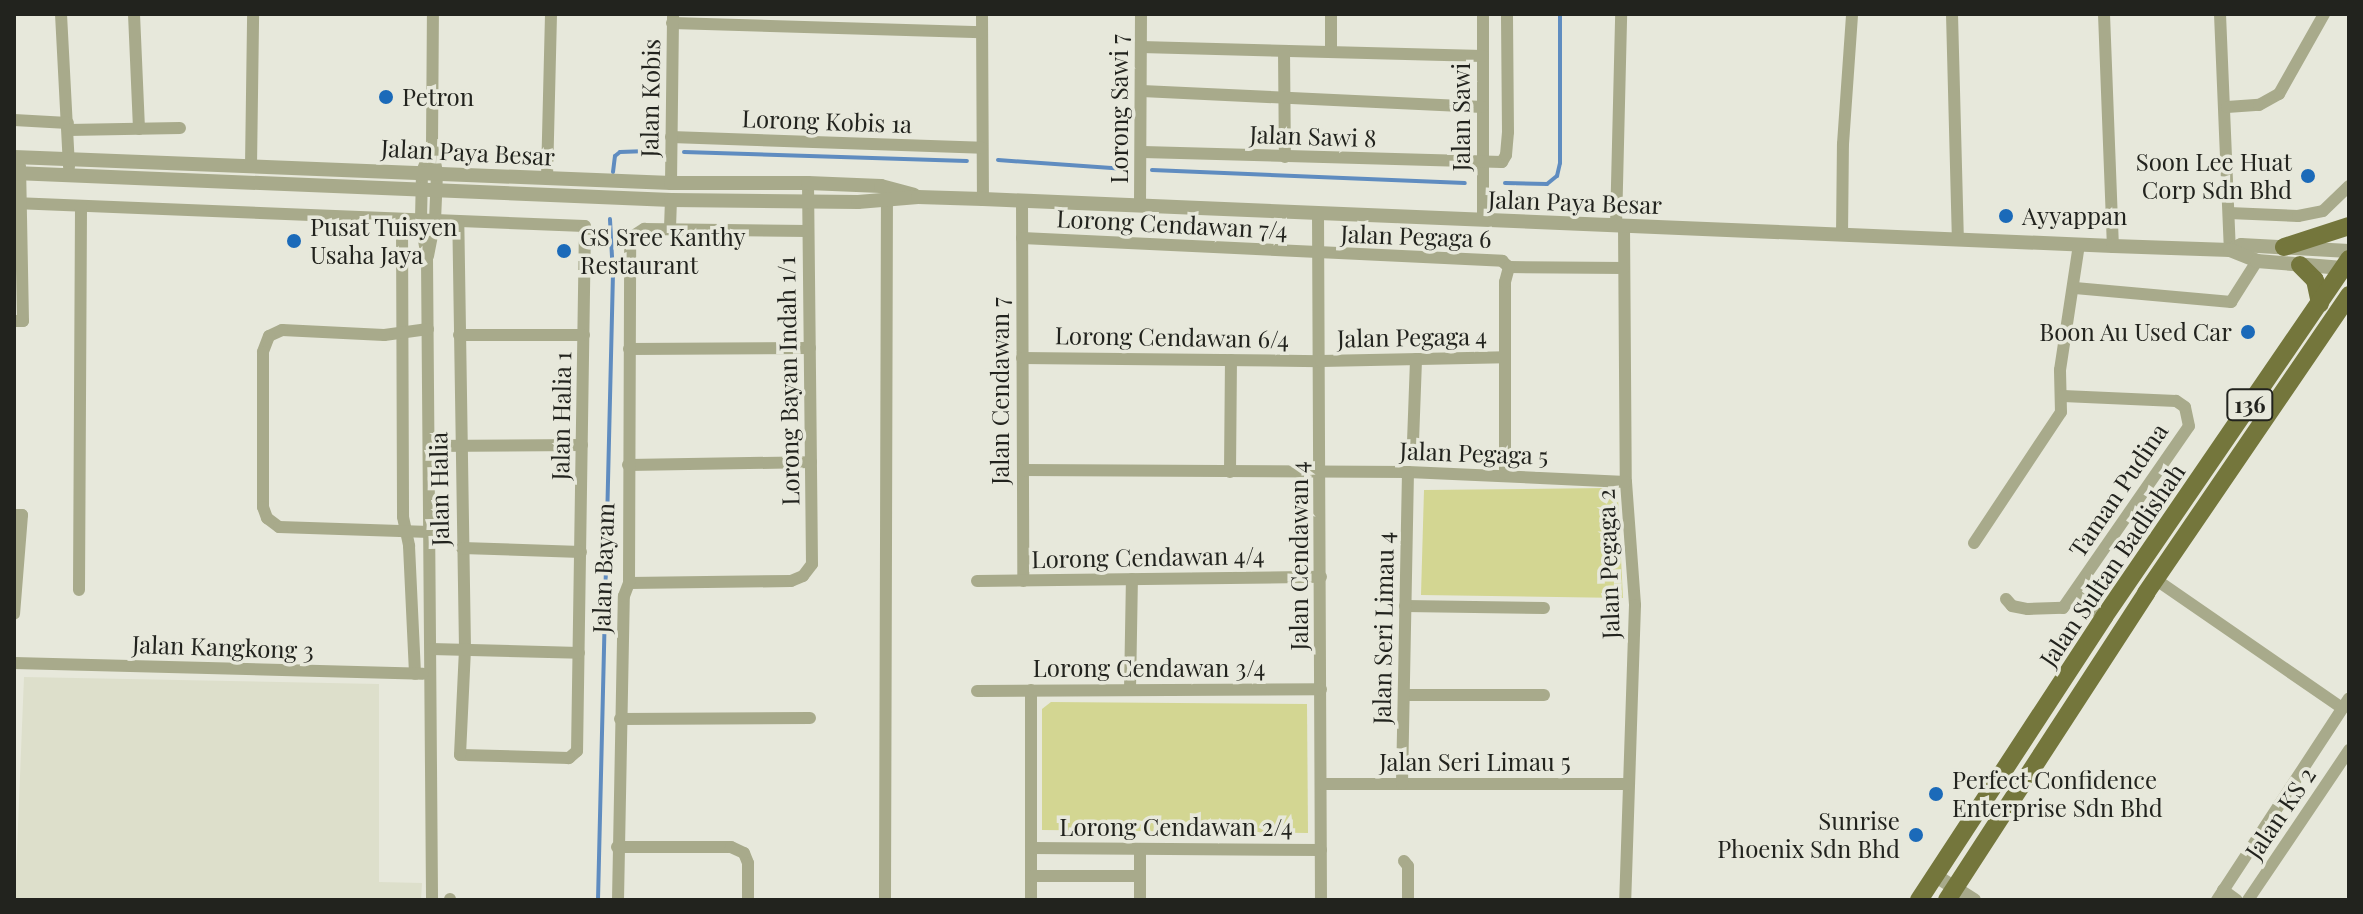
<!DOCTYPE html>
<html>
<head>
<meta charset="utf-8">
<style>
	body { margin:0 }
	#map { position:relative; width:2363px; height:914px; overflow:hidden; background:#e7e8db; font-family:"Playfair Display",serif }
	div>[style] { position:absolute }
	.built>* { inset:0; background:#dddfcb }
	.green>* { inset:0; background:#d3d692 }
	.stream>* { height:4px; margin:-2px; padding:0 2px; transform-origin:2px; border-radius:2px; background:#5f8cc0 }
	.minor>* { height:12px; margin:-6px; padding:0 6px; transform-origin:6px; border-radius:6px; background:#a8aa8b }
	.tertiary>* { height:14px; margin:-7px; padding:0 7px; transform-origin:7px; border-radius:7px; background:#a8aa8b }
	.primary>* { height:18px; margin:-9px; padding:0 9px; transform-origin:9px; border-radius:9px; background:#74763c }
	.dots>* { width:22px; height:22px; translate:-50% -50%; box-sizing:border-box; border:4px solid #e7e8db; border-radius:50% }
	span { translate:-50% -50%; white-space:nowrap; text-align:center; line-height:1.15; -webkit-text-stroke:7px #e7e8db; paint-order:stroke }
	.shield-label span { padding:2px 6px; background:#e7e8db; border:2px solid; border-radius:6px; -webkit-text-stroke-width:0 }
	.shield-label { font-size:22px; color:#22231e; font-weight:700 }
	.poi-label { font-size:24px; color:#22231e }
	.left { translate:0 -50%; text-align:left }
	.right { translate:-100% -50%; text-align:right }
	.street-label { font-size:24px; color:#22231e }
	.frame { position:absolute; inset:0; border:16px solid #22231e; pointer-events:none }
</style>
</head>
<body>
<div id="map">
	<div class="built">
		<i style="clip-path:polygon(24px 677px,379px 684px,379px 882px,422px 883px,421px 900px,15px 900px)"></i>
	</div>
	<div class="green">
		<i style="clip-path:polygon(1606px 488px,1618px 498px,1623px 598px,1421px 595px,1424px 490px)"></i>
		<i style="clip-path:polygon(1051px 702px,1307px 704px,1308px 833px,1042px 830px,1042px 709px)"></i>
	</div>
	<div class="stream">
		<i style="left:684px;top:152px;width:283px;rotate:1.8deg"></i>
		<i style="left:998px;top:160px;width:128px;rotate:4deg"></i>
		<i style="left:1152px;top:170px;width:313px;rotate:2.4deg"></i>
		<i style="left:613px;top:172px;width:16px;rotate:-83deg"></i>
		<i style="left:615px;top:156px;width:6px;rotate:-39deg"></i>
		<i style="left:620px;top:152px;width:35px;rotate:-2deg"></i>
		<i style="left:1505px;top:183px;width:42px;rotate:1.4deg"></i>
		<i style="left:1547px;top:184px;width:13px;rotate:-39deg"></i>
		<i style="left:1557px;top:176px;width:13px;rotate:-77deg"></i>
		<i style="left:1560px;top:163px;width:149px;rotate:-90deg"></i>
		<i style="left:598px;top:900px;width:625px;rotate:-88.63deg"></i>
		<i style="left:613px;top:275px;width:56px;rotate:-93.1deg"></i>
	</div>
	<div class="minor">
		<i style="left:61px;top:14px;width:153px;rotate:87deg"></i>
		<i style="left:134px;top:14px;width:115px;rotate:87.5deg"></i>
		<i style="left:982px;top:14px;width:185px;rotate:89.7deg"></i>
		<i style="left:1331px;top:14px;width:37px;rotate:90deg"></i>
		<i style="left:1483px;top:14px;width:206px;rotate:90deg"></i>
		<i style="left:1952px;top:14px;width:226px;rotate:88.5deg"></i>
		<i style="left:2104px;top:14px;width:232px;rotate:87.8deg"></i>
		<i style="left:2220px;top:14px;width:236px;rotate:87.6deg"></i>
		<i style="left:672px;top:23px;width:310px;rotate:1.7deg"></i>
		<i style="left:1141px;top:47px;width:342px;rotate:1.5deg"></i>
		<i style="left:1284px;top:51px;width:106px;rotate:89.5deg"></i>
		<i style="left:1142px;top:91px;width:341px;rotate:2.7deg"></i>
		<i style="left:2227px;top:107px;width:32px;rotate:-4deg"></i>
		<i style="left:2259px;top:105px;width:23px;rotate:-29deg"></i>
		<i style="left:2279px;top:94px;width:92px;rotate:-60.6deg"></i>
		<i style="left:14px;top:120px;width:54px;rotate:3.2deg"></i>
		<i style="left:68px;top:130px;width:112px;rotate:-1deg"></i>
		<i style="left:671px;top:137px;width:311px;rotate:2deg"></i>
		<i style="left:432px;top:146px;width:28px;rotate:111deg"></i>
		<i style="left:422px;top:172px;width:49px;rotate:91.2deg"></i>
		<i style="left:421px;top:221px;width:38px;rotate:81deg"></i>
		<i style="left:427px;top:259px;width:641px;rotate:89.55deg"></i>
		<i style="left:1143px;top:152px;width:359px;rotate:1.6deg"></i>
		<i style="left:1502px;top:162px;width:8px;rotate:-60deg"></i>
		<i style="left:1506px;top:155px;width:23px;rotate:-85deg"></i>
		<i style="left:1508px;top:132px;width:118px;rotate:-90.5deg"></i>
		<i style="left:251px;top:166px;width:152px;rotate:-89.2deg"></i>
		<i style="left:547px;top:178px;width:164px;rotate:-88.6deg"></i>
		<i style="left:671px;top:183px;width:169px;rotate:-89.3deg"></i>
		<i style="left:1022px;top:200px;width:381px;rotate:89.8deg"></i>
		<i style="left:14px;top:203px;width:571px;rotate:2.31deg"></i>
		<i style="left:585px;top:226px;width:525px;rotate:90.87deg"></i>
		<i style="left:577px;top:751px;width:11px;rotate:139deg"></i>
		<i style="left:569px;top:758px;width:109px;rotate:-178.4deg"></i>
		<i style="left:460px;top:755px;width:106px;rotate:-87.3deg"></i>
		<i style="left:465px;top:649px;width:427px;rotate:-90.9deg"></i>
		<i style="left:1140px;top:204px;width:190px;rotate:-89.7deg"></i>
		<i style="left:1318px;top:213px;width:687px;rotate:89.75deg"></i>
		<i style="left:2229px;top:213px;width:69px;rotate:2.5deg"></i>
		<i style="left:2298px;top:216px;width:25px;rotate:-11deg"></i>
		<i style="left:2323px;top:211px;width:36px;rotate:-44deg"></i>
		<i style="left:402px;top:221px;width:296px;rotate:89.8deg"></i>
		<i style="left:403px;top:517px;width:30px;rotate:78deg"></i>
		<i style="left:409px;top:546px;width:128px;rotate:87.3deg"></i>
		<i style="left:1616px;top:226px;width:212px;rotate:-88.6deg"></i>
		<i style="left:1624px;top:226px;width:256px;rotate:89.6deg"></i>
		<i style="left:1626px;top:482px;width:123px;rotate:85.8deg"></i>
		<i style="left:1635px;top:605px;width:295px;rotate:91.9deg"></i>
		<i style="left:670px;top:228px;width:28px;rotate:-88deg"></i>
		<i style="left:1842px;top:235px;width:91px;rotate:-89.4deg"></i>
		<i style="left:1843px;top:144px;width:130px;rotate:-86deg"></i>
		<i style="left:1022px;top:238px;width:481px;rotate:2.7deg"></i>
		<i style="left:1502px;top:261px;width:9px;rotate:41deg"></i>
		<i style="left:428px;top:256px;width:36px;rotate:-79deg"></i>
		<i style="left:435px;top:221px;width:48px;rotate:-87.6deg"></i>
		<i style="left:437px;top:173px;width:27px;rotate:-100deg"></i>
		<i style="left:432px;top:146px;width:132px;rotate:-89.6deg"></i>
		<i style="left:1509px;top:267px;width:115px;rotate:0.5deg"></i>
		<i style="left:2075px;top:288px;width:157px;rotate:5.1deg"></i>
		<i style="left:2231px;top:302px;width:49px;rotate:-57.6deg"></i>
		<i style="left:14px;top:321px;width:9px"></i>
		<i style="left:23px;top:321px;width:155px;rotate:-91.1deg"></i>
		<i style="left:428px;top:329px;width:44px;rotate:172.2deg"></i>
		<i style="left:384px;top:335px;width:102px;rotate:-177.2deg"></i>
		<i style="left:282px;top:330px;width:14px;rotate:155deg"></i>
		<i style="left:269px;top:336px;width:17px;rotate:111deg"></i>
		<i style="left:263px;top:352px;width:155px;rotate:90deg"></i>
		<i style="left:263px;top:507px;width:12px;rotate:70deg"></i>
		<i style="left:267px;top:518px;width:15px;rotate:37deg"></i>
		<i style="left:279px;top:527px;width:151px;rotate:1.9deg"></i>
		<i style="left:459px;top:335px;width:125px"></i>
		<i style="left:629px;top:349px;width:181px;rotate:-0.3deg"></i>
		<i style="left:1022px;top:358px;width:299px;rotate:0.6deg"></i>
		<i style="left:1321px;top:361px;width:184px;rotate:-1.2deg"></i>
		<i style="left:1413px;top:442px;width:83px;rotate:-87.9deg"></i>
		<i style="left:429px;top:446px;width:153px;rotate:-0.4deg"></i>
		<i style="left:628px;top:465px;width:183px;rotate:-0.9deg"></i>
		<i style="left:1023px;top:470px;width:385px;rotate:0.3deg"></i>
		<i style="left:1408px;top:472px;width:218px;rotate:2.6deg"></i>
		<i style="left:1230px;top:472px;width:112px;rotate:-89.5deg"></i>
		<i style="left:1505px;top:474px;width:192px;rotate:-90deg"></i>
		<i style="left:1505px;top:282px;width:16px;rotate:-75deg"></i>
		<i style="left:14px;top:515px;width:8px"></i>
		<i style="left:22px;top:515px;width:99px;rotate:94.6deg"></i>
		<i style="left:1974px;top:543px;width:157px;rotate:-56.4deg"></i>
		<i style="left:2061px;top:412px;width:42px;rotate:-91.4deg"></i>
		<i style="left:2060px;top:370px;width:126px;rotate:-81.4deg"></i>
		<i style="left:462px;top:548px;width:119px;rotate:1.9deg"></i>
		<i style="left:2155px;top:579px;width:227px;rotate:34.6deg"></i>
		<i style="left:977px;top:581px;width:344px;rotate:-0.7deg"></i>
		<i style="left:629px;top:583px;width:162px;rotate:-0.7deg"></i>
		<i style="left:791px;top:581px;width:13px;rotate:-23deg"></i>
		<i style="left:803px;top:576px;width:15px;rotate:-53deg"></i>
		<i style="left:812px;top:564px;width:381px;rotate:-90.6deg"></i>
		<i style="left:79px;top:590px;width:384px;rotate:-89.7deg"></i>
		<i style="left:2074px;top:593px;width:38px;rotate:39deg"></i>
		<i style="left:2006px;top:599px;width:9px;rotate:49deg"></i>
		<i style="left:2012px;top:606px;width:16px;rotate:11deg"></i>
		<i style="left:2028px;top:609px;width:35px;rotate:-2deg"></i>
		<i style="left:2063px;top:608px;width:221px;rotate:-55.3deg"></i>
		<i style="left:2189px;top:426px;width:19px;rotate:-102deg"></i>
		<i style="left:2185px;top:407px;width:11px;rotate:-146deg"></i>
		<i style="left:2176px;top:401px;width:113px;rotate:-177.5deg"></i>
		<i style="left:1405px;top:606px;width:139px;rotate:0.8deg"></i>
		<i style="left:431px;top:649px;width:148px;rotate:1.5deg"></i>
		<i style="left:14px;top:663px;width:409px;rotate:1.5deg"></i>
		<i style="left:1031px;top:690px;width:210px;rotate:90deg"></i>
		<i style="left:1130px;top:690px;width:111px;rotate:-89deg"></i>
		<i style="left:977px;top:691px;width:344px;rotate:-0.3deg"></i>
		<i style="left:1404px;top:695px;width:140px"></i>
		<i style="left:620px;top:719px;width:190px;rotate:-0.3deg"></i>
		<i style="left:1321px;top:784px;width:307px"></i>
		<i style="left:1402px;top:784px;width:312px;rotate:-88.9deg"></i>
		<i style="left:617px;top:847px;width:114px"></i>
		<i style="left:731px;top:847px;width:14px;rotate:25deg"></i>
		<i style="left:744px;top:853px;width:11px;rotate:68deg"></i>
		<i style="left:748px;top:863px;width:37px;rotate:90deg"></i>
		<i style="left:1031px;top:848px;width:290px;rotate:0.4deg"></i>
		<i style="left:1404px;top:861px;width:6px;rotate:51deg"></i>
		<i style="left:1408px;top:866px;width:34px;rotate:90deg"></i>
		<i style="left:1031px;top:876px;width:109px"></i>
		<i style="left:2223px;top:890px;width:17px;rotate:36deg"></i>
		<i style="left:450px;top:900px;width:1px;rotate:-90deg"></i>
		<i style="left:618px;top:900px;width:304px;rotate:-88.9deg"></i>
		<i style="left:624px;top:596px;width:14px;rotate:-69deg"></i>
		<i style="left:629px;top:583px;width:345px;rotate:-89.8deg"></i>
		<i style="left:630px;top:238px;width:17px;rotate:-33deg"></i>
		<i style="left:644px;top:229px;width:164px;rotate:0.7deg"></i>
		<i style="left:885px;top:900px;width:698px;rotate:-89.84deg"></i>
		<i style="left:1140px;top:900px;width:51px;rotate:-90deg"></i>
		<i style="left:2217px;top:900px;width:241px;rotate:-56.8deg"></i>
		<i style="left:2248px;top:900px;width:181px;rotate:-56deg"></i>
	</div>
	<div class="tertiary">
		<i style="left:14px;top:157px;width:658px;rotate:2.27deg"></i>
		<i style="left:671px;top:183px;width:137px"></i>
		<i style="left:808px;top:183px;width:73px;rotate:2.4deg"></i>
		<i style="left:881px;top:186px;width:34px;rotate:15deg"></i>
		<i style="left:14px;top:173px;width:658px;rotate:2.35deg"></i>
		<i style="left:671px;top:200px;width:187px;rotate:0.6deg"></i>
		<i style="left:858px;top:202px;width:60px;rotate:-4.8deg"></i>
		<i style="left:918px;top:197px;width:65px;rotate:1.8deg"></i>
		<i style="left:983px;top:199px;width:1131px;rotate:2.38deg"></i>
		<i style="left:2113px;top:246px;width:117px;rotate:2deg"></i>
		<i style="left:2230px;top:250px;width:12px;rotate:-24deg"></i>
		<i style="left:2241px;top:245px;width:108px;rotate:3.2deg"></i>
		<i style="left:2230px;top:250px;width:29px;rotate:22deg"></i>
		<i style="left:2257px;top:261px;width:86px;rotate:4.7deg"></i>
		<i style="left:1936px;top:876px;width:45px;rotate:32.3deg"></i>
	</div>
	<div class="primary">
		<i style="left:2284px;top:247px;width:68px;rotate:-17.9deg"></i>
		<i style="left:2300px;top:265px;width:21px;rotate:45deg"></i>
		<i style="left:2315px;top:280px;width:24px;rotate:78deg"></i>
		<i style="left:1919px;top:900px;width:338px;rotate:-56.8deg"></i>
		<i style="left:2104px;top:617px;width:434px;rotate:-55.6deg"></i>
		<i style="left:1947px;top:900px;width:366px;rotate:-57deg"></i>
		<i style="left:2146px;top:593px;width:361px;rotate:-55.7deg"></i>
	</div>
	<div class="dots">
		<i style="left:386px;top:97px;background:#1b6ab9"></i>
		<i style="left:2308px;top:176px;background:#1b6ab9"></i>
		<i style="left:2006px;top:216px;background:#1b6ab9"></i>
		<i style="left:294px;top:241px;background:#1b6ab9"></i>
		<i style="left:564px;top:251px;background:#1b6ab9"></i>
		<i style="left:2248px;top:332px;background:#1b6ab9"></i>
		<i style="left:1936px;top:794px;background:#1b6ab9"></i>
		<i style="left:1916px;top:835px;background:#1b6ab9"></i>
	</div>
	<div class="shield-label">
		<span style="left:2250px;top:405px">136</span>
	</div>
	<div class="poi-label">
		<span class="left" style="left:402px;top:97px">Petron</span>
		<span class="right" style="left:2292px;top:176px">Soon Lee Huat<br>Corp Sdn Bhd</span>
		<span class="left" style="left:2022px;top:216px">Ayyappan</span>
		<span class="left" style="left:310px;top:241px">Pusat Tuisyen<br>Usaha Jaya</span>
		<span class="left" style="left:580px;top:251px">GS Sree Kanthy<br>Restaurant</span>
		<span class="right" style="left:2232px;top:332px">Boon Au Used Car</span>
		<span class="left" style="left:1952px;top:794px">Perfect Confidence<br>Enterprise Sdn Bhd</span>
		<span class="right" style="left:1900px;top:835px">Sunrise<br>Phoenix Sdn Bhd</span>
	</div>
	<div class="street-label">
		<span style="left:650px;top:98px;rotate:-89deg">Jalan Kobis</span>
		<span style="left:1119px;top:109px;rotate:-90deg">Lorong Sawi 7</span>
		<span style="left:1461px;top:117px;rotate:-90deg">Jalan Sawi</span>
		<span style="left:827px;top:121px;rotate:2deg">Lorong Kobis 1a</span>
		<span style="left:1313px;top:136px;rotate:2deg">Jalan Sawi 8</span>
		<span style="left:468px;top:152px;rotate:3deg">Jalan Paya Besar</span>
		<span style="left:1575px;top:202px;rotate:2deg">Jalan Paya Besar</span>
		<span style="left:1172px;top:224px;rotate:3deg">Lorong Cendawan 7/4</span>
		<span style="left:1416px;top:236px;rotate:2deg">Jalan Pegaga 6</span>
		<span style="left:1172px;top:337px;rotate:1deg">Lorong Cendawan 6/4</span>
		<span style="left:1412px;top:337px;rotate:-1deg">Jalan Pegaga 4</span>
		<span style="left:788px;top:381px;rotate:-91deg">Lorong Bayan Indah 1/1</span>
		<span style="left:1000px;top:391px;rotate:-90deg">Jalan Cendawan 7</span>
		<span style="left:561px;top:416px;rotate:-89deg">Jalan Halia 1</span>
		<span style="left:1474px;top:453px;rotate:2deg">Jalan Pegaga 5</span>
		<span style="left:439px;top:489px;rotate:-91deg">Jalan Halia</span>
		<span style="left:2118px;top:490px;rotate:-56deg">Taman Pudina</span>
		<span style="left:1299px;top:556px;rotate:-90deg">Jalan Cendawan 4</span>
		<span style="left:1148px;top:557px;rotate:-1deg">Lorong Cendawan 4/4</span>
		<span style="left:1608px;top:564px;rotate:-92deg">Jalan Pegaga 2</span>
		<span style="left:2112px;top:565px;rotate:-56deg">Jalan Sultan Badlishah</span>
		<span style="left:603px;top:568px;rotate:-88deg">Jalan Bayam</span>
		<span style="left:1383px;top:628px;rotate:-89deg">Jalan Seri Limau 4</span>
		<span style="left:223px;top:647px;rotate:2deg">Jalan Kangkong 3</span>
		<span style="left:1149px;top:668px">Lorong Cendawan 3/4</span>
		<span style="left:1475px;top:762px">Jalan Seri Limau 5</span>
		<span style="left:2280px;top:813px;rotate:-56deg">Jalan KS 2</span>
		<span style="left:1176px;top:827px">Lorong Cendawan 2/4</span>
	</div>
	<div class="frame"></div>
</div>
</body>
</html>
